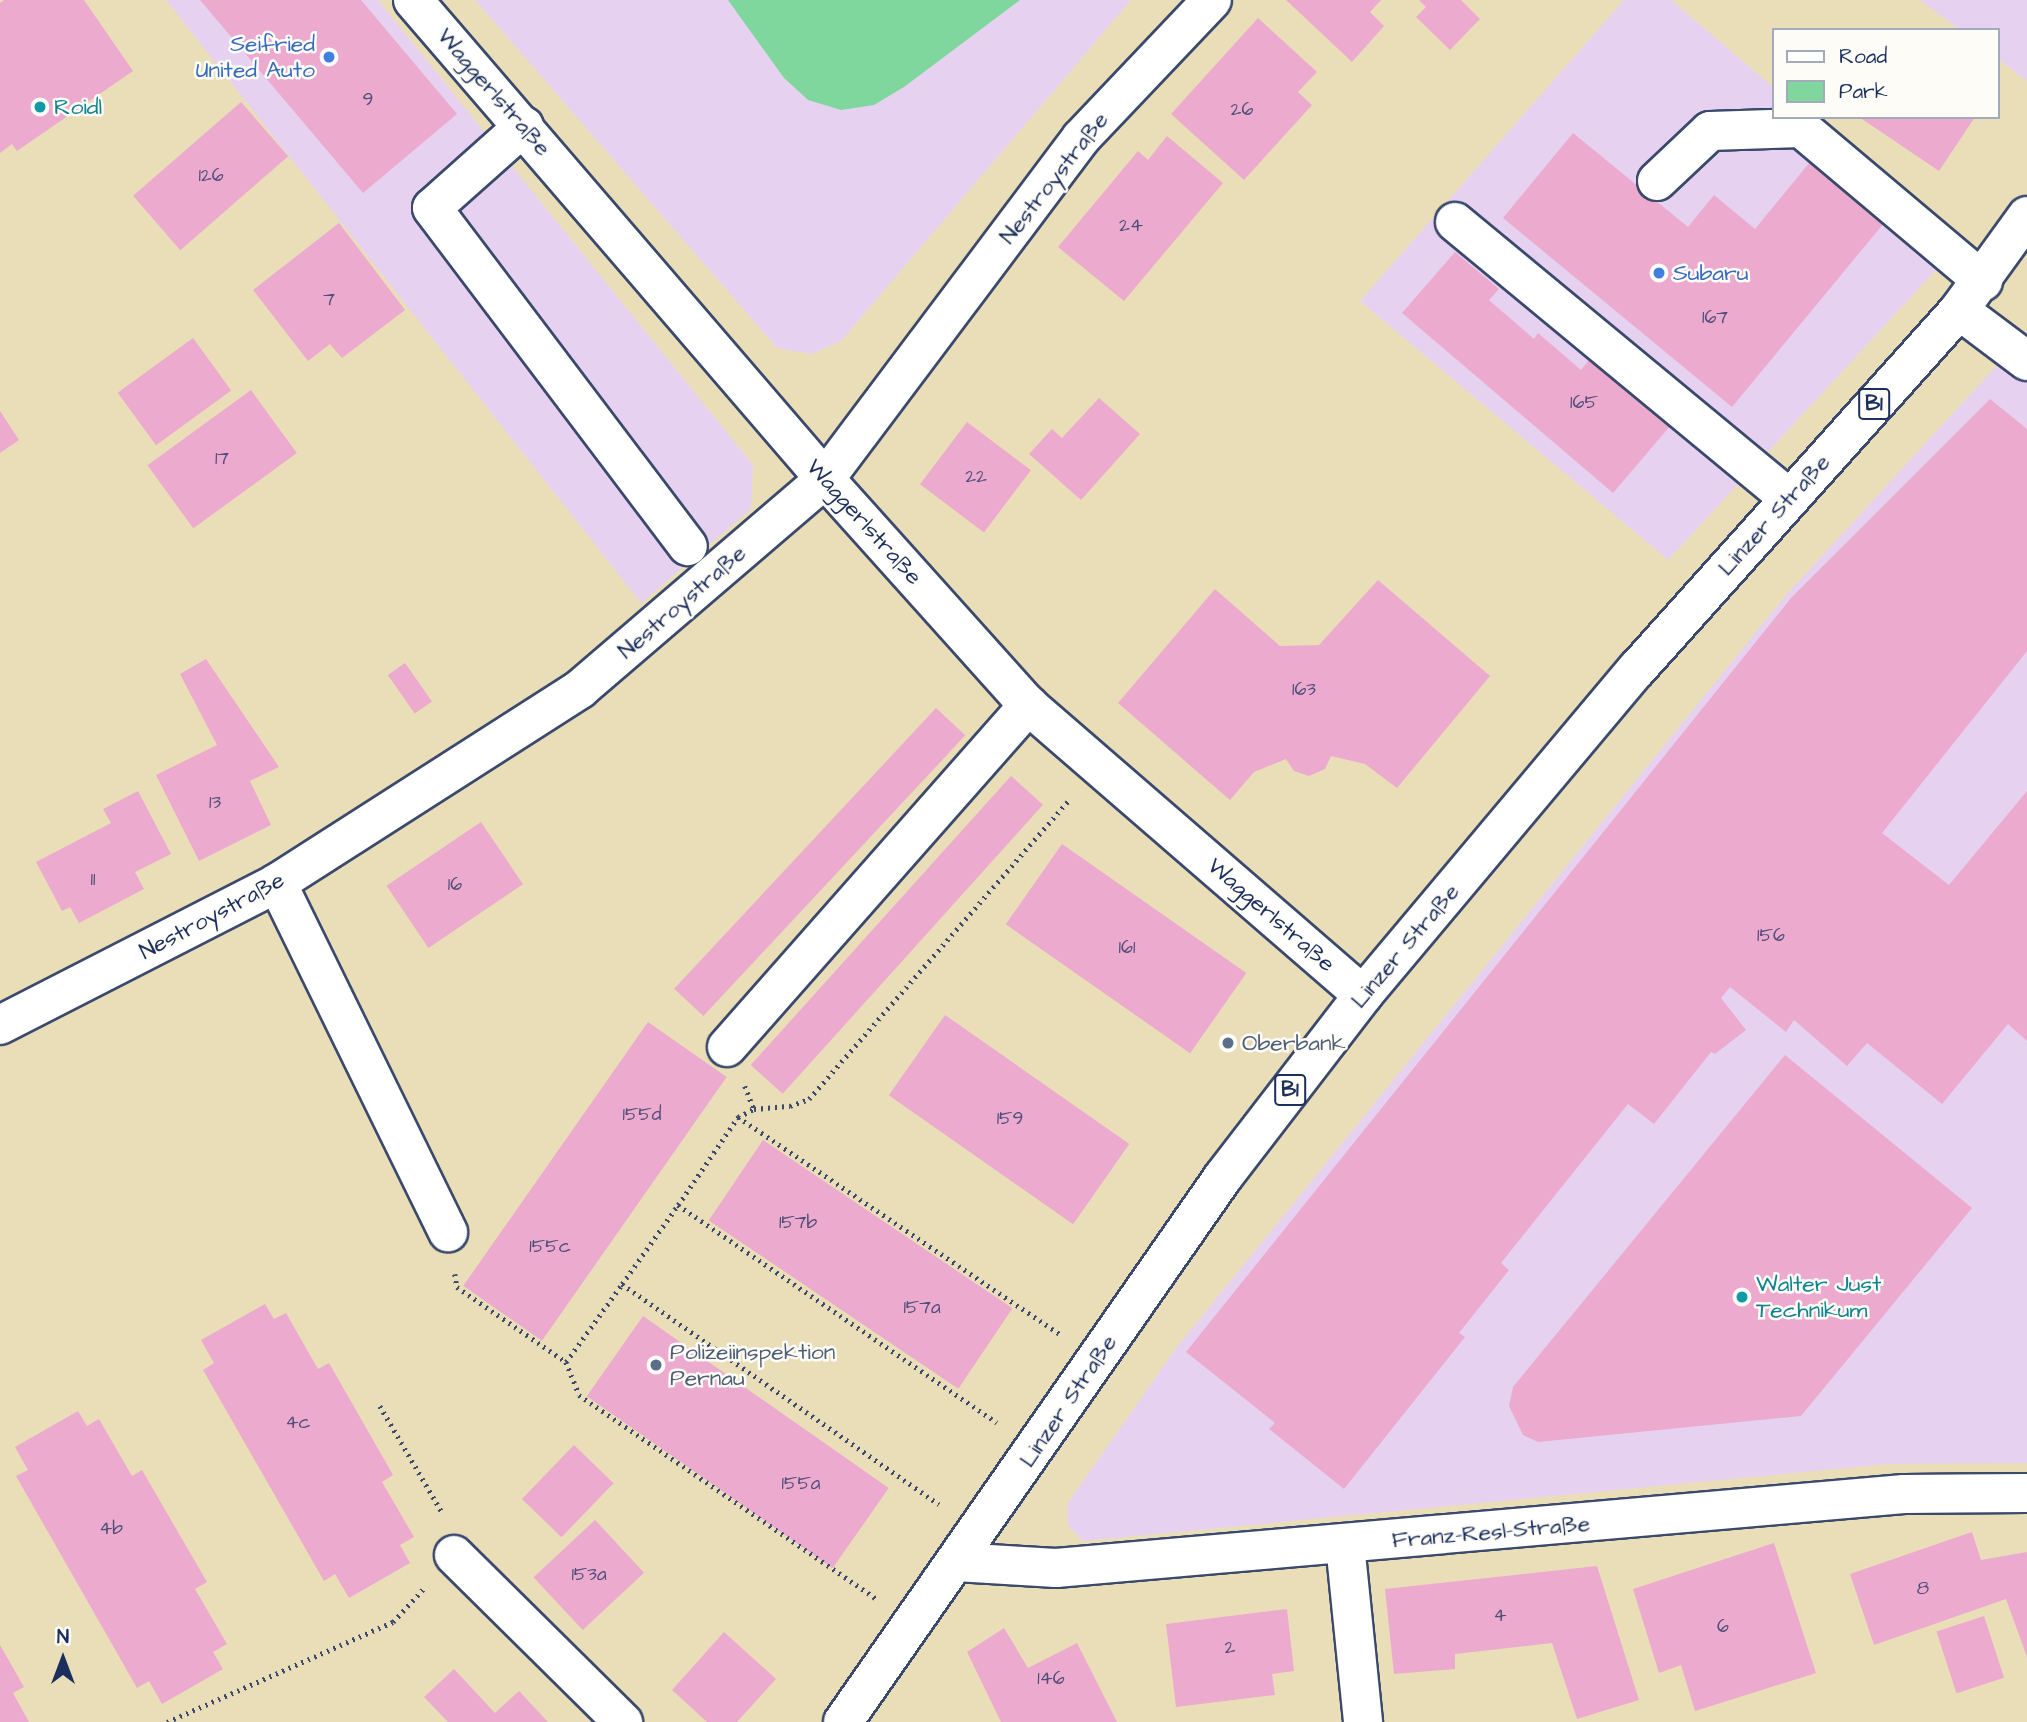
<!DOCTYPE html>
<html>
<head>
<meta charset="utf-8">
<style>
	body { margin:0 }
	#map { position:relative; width:2027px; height:1722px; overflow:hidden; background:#eadeb9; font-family:"Architects Daughter",sans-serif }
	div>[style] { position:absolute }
	.built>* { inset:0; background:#e6d2f0 }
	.green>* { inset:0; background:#7fd79d }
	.building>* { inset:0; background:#ecaace; transform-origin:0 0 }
	.path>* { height:4.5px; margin-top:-2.25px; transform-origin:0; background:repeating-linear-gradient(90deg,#3a496c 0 2px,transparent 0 7px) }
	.roads { filter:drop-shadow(2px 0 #3a496c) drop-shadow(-2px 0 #3a496c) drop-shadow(0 2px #3a496c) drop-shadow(0 -2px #3a496c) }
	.minor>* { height:38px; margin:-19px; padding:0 19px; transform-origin:19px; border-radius:19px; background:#fff }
	.major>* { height:38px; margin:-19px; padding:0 19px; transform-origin:19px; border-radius:19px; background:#fff }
	.dots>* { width:19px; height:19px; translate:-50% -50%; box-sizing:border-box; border:4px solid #fdfcf7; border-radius:50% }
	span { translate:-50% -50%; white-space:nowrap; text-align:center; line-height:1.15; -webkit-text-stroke:5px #fdfcf7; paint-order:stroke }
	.number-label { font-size:19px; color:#4f4e7a }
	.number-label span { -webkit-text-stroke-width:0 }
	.shield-label span { padding:2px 5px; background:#fdfcf7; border:2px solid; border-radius:5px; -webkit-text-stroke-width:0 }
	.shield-label { font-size:21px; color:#1b2f5e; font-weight:700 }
	.shop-label { font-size:23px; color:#366cbe }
	.right { translate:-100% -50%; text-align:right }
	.left { translate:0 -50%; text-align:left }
	.street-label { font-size:23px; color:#1b2f5e }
	.culture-label { font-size:23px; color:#0d838f }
	.service-label { font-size:23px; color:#4e5e75 }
	.legend { position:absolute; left:1772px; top:28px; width:228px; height:91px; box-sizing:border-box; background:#fdfcf7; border:2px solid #a3aaba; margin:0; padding:9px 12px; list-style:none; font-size:21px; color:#1b2f5e }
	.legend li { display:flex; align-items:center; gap:14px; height:35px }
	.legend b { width:35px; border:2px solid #a3aaba }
	.north { position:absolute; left:28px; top:1624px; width:70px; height:70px; -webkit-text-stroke:5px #fdfcf7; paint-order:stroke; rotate:0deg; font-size:19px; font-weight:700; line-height:28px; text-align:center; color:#1b2f5e }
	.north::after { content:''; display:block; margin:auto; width:24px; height:32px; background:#1b2f5e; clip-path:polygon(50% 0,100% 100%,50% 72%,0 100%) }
</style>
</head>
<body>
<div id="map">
	<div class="built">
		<i style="clip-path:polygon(166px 0,378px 0,753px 465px,751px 509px,641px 603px)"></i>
		<i style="clip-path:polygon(475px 0,1131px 0,841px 341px,811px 354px,777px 348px)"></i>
		<i style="clip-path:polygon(1624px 0,1671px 0,1773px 87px,1773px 117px,1959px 245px,1668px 560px,1360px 301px)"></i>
		<i style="clip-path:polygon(1920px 0,2027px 0,2027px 81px,1997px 58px,1997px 30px,1960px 30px)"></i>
		<i style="clip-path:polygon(2023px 337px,2027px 339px,2027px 1463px,1887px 1464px,1083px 1541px,1068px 1525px,1067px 1504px,1177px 1347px,1786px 595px)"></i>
	</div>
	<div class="green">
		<i style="clip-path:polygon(728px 0,1020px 0,904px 87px,874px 105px,841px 110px,808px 100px,784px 78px)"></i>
	</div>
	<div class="building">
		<i style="clip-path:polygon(4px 0,84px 0,133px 71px,17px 151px,12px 144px,0 153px,0 3px)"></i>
		<i style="clip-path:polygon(200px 0,361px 0,457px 114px,363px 193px)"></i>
		<i style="clip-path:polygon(1286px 0,1381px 0,1370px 12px,1384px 26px,1352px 62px)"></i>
		<i style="clip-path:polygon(1419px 0,1461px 0,1480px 19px,1450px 50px,1416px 17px,1426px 7px)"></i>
		<i style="clip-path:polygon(1258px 18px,1317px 72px,1298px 92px,1312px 105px,1244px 180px,1171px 114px)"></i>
		<i style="left:241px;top:102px;width:72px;height:143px;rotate:49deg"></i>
		<i style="clip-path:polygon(1859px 117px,1975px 117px,1939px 171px)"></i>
		<i style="clip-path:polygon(1573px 133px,1688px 227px,1714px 195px,1755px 229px,1810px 162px,1884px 223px,1732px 407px,1503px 218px)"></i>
		<i style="clip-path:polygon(1167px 136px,1223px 183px,1124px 301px,1058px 247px,1138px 151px,1148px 160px)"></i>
		<i style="clip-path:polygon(339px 223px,405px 310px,342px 358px,330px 344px,308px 361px,253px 290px)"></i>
		<i style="clip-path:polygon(1455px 252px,1499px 289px,1489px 300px,1534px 339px,1538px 333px,1581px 370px,1597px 350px,1677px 418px,1613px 493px,1402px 313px)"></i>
		<i style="left:193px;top:338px;width:65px;height:93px;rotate:54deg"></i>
		<i style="left:251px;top:390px;width:78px;height:128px;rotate:54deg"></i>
		<i style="clip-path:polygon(1099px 398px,1140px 434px,1081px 500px,1029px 454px,1052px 429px,1062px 438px)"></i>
		<i style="clip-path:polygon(1990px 399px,2027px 429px,2027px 651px,1882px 833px,1949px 885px,2027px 791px,2027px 1041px,2008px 1024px,1942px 1104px,1867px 1043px,1847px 1066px,1794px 1020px,1786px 1032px,1730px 987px,1721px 998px,1746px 1030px,1715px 1054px,1711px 1052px,1654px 1124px,1628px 1104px,1501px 1263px,1509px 1270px,1459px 1333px,1465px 1337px,1344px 1489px,1269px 1429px,1275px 1423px,1186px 1352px,1791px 598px)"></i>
		<i style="clip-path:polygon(0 411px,19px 440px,0 453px)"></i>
		<i style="left:967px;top:422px;width:80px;height:78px;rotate:37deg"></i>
		<i style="clip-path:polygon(1378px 580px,1490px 676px,1397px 788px,1365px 764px,1331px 756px,1325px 769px,1309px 776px,1294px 771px,1286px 759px,1254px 772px,1230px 800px,1118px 703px,1215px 589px,1280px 646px,1319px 645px)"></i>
		<i style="clip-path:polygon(206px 659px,279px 767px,250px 781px,271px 825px,199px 861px,156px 775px,217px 745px,180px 674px)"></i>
		<i style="left:405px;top:663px;width:47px;height:21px;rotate:55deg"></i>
		<i style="left:936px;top:708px;width:40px;height:384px;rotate:43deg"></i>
		<i style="left:1011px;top:776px;width:43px;height:389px;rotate:42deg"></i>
		<i style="clip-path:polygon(138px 791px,171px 854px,135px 872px,144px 889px,79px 923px,70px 907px,62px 911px,36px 862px,111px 823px,103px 809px)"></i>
		<i style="left:481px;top:822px;width:75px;height:114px;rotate:56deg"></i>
		<i style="left:1062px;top:844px;width:225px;height:98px;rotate:35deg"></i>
		<i style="left:945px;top:1015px;width:225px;height:98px;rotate:35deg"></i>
		<i style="left:648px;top:1022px;width:96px;height:322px;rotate:35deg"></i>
		<i style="clip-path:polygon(1785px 1055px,1972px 1208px,1801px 1416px,1538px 1442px,1523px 1435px,1509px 1406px,1513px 1387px)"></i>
		<i style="left:763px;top:1140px;width:301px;height:97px;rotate:34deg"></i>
		<i style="clip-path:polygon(265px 1304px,274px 1319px,286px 1313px,318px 1369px,329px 1363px,393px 1475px,382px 1482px,414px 1537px,400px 1545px,410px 1563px,349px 1598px,335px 1574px,324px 1581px,203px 1370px,214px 1363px,201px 1340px)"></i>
		<i style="left:643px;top:1316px;width:300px;height:98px;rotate:35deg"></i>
		<i style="clip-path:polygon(78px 1411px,87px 1426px,99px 1419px,132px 1476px,142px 1470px,207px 1582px,195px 1589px,227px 1644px,213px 1652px,223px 1669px,162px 1704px,149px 1681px,137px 1688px,16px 1476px,28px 1470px,15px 1447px)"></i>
		<i style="left:574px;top:1445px;width:55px;height:75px;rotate:44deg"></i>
		<i style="left:595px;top:1520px;width:72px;height:84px;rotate:47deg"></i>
		<i style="clip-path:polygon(1972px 1532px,1981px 1560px,2027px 1552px,2027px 1657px,2006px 1599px,1874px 1645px,1850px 1574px)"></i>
		<i style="clip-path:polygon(1774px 1543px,1816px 1673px,1695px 1711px,1681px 1665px,1659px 1673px,1633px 1589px)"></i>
		<i style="clip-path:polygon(1597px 1566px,1639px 1700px,1577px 1719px,1552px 1643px,1455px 1654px,1455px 1669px,1394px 1674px,1385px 1589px)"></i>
		<i style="clip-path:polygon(1287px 1609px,1294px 1671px,1272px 1674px,1275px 1695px,1176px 1707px,1166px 1624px)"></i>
		<i style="left:1984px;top:1616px;width:65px;height:50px;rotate:72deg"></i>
		<i style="clip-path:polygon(1004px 1628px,1028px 1668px,1077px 1643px,1117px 1722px,1001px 1722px,967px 1652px)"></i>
		<i style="clip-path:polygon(724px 1632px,776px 1679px,737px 1722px,707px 1722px,672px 1690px)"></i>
		<i style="clip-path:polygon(0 1645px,24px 1687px,13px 1693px,29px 1722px,0 1722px)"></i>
		<i style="clip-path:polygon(454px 1669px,495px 1713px,519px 1691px,548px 1722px,448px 1722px,424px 1697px)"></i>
	</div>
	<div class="path">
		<i style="left:745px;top:1086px;width:25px;rotate:69deg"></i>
		<i style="left:738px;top:1117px;width:18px;rotate:-27deg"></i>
		<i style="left:754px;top:1109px;width:36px;rotate:-5deg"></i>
		<i style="left:790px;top:1106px;width:20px;rotate:-20deg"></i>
		<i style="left:809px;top:1099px;width:396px;rotate:-49deg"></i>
		<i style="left:678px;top:1205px;width:107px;rotate:-55.7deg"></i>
		<i style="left:738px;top:1117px;width:390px;rotate:34deg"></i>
		<i style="left:455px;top:1274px;width:13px;rotate:81deg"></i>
		<i style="left:457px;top:1287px;width:132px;rotate:34.5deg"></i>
		<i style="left:566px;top:1362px;width:35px;rotate:68deg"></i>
		<i style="left:579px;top:1395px;width:360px;rotate:34.4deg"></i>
		<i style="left:622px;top:1284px;width:97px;rotate:-54.7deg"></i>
		<i style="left:678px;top:1205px;width:386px;rotate:34.3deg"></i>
		<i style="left:566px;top:1362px;width:96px;rotate:-54.3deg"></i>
		<i style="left:622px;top:1284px;width:386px;rotate:34.8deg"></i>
		<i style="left:380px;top:1406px;width:125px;rotate:59.7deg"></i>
		<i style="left:167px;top:1722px;width:247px;rotate:-23.9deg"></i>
		<i style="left:393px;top:1622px;width:46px;rotate:-47.6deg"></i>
	</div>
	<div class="roads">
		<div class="minor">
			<i style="left:413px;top:0;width:632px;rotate:49.3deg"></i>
			<i style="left:825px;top:479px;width:304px;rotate:48.1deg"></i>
			<i style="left:1028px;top:705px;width:443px;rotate:40.9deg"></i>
			<i style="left:524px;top:126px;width:123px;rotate:138.3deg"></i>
			<i style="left:432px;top:208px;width:424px;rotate:52.9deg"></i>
			<i style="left:1657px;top:181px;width:73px;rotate:-43.3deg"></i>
			<i style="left:1710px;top:131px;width:91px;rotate:-1.9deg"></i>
			<i style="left:1801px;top:128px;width:238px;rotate:40.1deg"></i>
			<i style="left:1455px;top:222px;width:433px;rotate:39.6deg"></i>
			<i style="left:1959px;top:310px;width:85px;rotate:36.9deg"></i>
			<i style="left:277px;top:883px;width:389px;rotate:63.9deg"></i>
			<i style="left:0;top:1025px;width:311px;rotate:-27.1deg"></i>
			<i style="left:277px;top:883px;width:360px;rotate:-32.6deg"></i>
			<i style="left:580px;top:689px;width:323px;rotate:-40.6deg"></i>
			<i style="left:825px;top:479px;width:426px;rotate:-53.1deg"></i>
			<i style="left:1081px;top:138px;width:190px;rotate:-46.5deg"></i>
			<i style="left:727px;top:1047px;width:456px;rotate:-48.6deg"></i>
			<i style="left:1345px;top:1544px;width:179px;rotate:84.2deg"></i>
			<i style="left:454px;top:1555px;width:238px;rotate:44.7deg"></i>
			<i style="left:956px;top:1562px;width:100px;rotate:3.4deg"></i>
			<i style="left:1056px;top:1568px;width:851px;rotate:-4.99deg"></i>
			<i style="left:1904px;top:1494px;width:123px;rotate:-0.5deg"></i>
		</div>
		<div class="major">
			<i style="left:843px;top:1722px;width:664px;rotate:-55.11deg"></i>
			<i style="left:1223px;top:1177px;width:230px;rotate:-52.4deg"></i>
			<i style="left:1363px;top:995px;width:426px;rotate:-50deg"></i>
			<i style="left:1637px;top:669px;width:482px;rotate:-48.1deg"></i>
			<i style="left:1959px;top:310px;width:116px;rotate:-54.1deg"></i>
		</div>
	</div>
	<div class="dots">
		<i style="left:329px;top:57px;background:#3f7fe0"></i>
		<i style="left:40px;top:107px;background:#0f9aa8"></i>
		<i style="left:1659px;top:273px;background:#3f7fe0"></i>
		<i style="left:1228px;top:1043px;background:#5c6f8a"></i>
		<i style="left:1742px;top:1297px;background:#0f9aa8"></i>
		<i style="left:656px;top:1365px;background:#5c6f8a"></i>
	</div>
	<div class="number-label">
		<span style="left:368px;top:100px">9</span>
		<span style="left:1242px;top:110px">26</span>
		<span style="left:211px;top:176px">126</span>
		<span style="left:1131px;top:226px">24</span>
		<span style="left:329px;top:300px">7</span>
		<span style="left:1715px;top:318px">167</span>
		<span style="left:1584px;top:403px">165</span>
		<span style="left:222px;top:459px">17</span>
		<span style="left:976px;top:477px">22</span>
		<span style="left:1304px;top:690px">163</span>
		<span style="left:215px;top:803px">13</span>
		<span style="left:93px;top:880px">11</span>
		<span style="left:455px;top:885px">16</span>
		<span style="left:1771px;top:936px">156</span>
		<span style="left:1127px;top:948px">161</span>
		<span style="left:642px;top:1115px">155d</span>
		<span style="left:1010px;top:1119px">159</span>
		<span style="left:798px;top:1223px">157b</span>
		<span style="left:550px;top:1247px">155c</span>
		<span style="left:922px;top:1308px">157a</span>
		<span style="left:298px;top:1423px">4c</span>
		<span style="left:801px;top:1484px">155a</span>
		<span style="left:111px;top:1529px">4b</span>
		<span style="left:589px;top:1575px">153a</span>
		<span style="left:1923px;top:1589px">8</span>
		<span style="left:1500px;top:1616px">4</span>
		<span style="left:1723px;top:1627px">6</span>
		<span style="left:1230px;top:1648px">2</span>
		<span style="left:1051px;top:1679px">146</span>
	</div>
	<div class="shield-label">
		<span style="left:1874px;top:404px">B1</span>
		<span style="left:1290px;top:1090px">B1</span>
	</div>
	<div class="shop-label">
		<span class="right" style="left:315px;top:57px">Seifried<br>United Auto</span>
		<span class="left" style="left:1673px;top:273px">Subaru</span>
	</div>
	<div class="street-label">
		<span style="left:494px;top:92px;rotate:49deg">Waggerlstraße</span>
		<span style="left:1054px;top:178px;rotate:-52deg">Nestroystraße</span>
		<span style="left:1774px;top:515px;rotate:-48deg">Linzer Straße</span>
		<span style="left:864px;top:522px;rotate:48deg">Waggerlstraße</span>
		<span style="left:682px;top:602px;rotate:-41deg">Nestroystraße</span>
		<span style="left:1271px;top:915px;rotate:41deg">Waggerlstraße</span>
		<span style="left:212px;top:916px;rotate:-28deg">Nestroystraße</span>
		<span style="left:1405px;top:946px;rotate:-50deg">Linzer Straße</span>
		<span style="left:1068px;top:1401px;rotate:-56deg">Linzer Straße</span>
		<span style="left:1491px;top:1532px;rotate:-5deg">Franz-Resl-Straße</span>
	</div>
	<div class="culture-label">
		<span class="left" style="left:54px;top:107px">Roidl</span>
		<span class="left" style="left:1756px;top:1297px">Walter Just<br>Technikum</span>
	</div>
	<div class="service-label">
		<span class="left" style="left:1242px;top:1043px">Oberbank</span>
		<span class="left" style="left:670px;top:1365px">Polizeiinspektion<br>Pernau</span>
	</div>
	<ul class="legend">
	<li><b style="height:9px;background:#fff"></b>Road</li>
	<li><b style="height:19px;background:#7fd79d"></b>Park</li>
	</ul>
	<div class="north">N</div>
</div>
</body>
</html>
